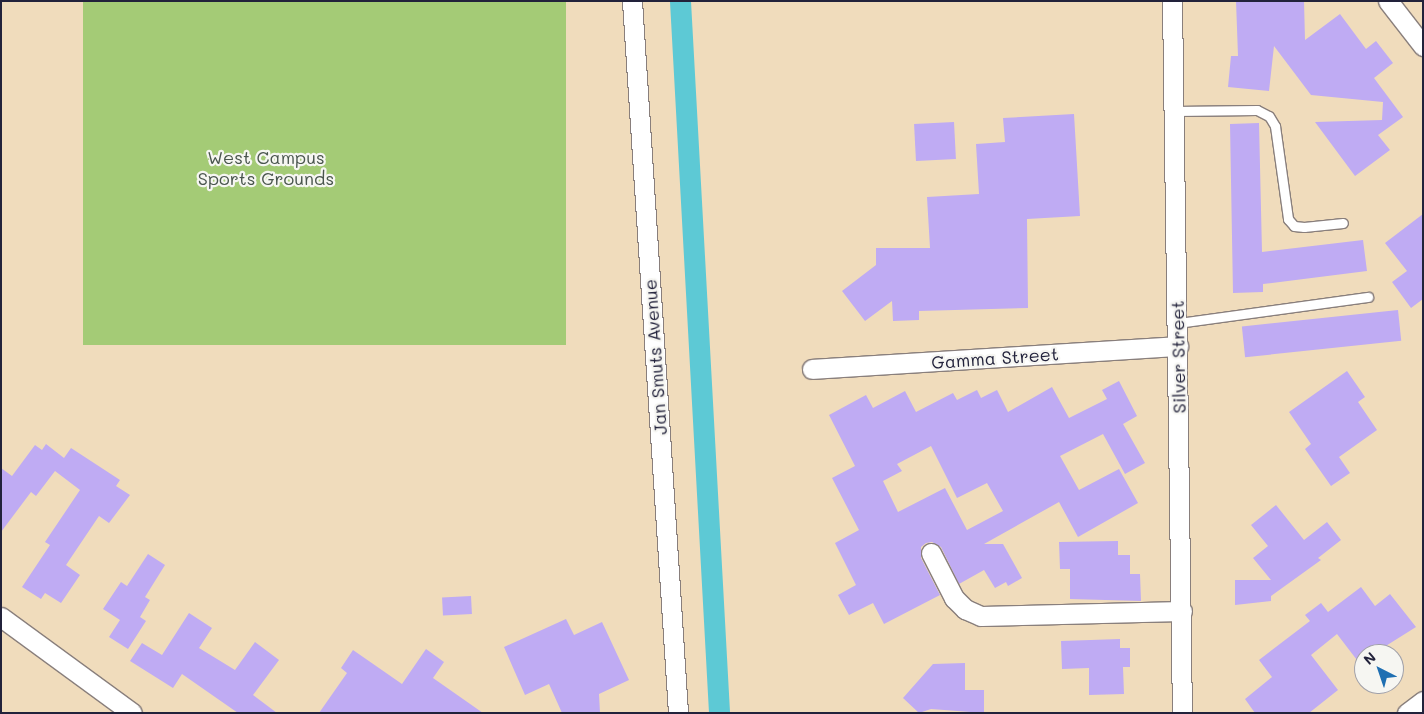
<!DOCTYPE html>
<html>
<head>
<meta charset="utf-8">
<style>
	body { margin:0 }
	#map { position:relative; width:1424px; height:714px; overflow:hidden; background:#f0dcbc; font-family:Mali,sans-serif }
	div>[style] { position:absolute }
	.green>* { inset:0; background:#a4cb76; transform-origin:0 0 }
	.canal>* { height:21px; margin:-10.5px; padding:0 10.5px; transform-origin:10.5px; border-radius:10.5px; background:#5dc9d5 }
	.building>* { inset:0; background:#bfabf3; transform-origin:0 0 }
	.roads { filter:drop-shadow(1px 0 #897f7c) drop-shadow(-1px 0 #897f7c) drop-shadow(0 1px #897f7c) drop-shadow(0 -1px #897f7c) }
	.lane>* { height:9px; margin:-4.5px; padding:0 4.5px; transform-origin:4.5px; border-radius:4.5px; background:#fff }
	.street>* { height:19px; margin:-9.5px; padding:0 9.5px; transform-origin:9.5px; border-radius:9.5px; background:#fff }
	span { translate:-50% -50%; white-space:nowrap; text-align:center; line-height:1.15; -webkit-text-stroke:4.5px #f6f6f2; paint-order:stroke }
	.park-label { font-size:18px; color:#49554d }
	.street-label { font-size:18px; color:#22223b }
	.frame { position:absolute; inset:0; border:2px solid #22223b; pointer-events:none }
	.north { position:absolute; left:1354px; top:644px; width:50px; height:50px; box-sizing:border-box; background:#f6f6f2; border:1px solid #a1a1a9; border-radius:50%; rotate:319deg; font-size:14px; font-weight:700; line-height:20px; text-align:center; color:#22223b }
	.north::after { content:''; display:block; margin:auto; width:18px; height:22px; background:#1f6fb2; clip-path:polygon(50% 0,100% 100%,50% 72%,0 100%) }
</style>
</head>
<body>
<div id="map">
	<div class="green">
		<i style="left:83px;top:1px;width:483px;height:344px"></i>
	</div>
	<div class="canal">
		<i style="left:680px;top:1px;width:713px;rotate:86.86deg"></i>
	</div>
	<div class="building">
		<i style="clip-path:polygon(1236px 1px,1304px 1px,1305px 40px,1340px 14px,1366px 49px,1376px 41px,1393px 63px,1374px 78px,1403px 117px,1378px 135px,1390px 150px,1355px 176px,1315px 122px,1382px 120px,1383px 102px,1311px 95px,1274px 46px,1269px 91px,1228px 87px,1231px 56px,1238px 56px)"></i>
		<i style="clip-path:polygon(1074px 114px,1080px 216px,1027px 219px,1028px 308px,919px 311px,919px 320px,893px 321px,892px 301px,865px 321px,842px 291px,876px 265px,876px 248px,930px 248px,927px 197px,979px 194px,976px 144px,1005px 142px,1003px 118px)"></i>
		<i style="left:954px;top:122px;width:37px;height:40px;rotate:87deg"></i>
		<i style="clip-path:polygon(1259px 123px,1262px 252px,1363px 240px,1367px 271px,1263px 284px,1263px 292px,1233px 293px,1230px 124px)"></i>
		<i style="clip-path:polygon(1423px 214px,1423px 299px,1411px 308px,1392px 282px,1407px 271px,1385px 243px)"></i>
		<i style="left:1398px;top:310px;width:31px;height:157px;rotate:84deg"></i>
		<i style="clip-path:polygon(1347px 371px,1365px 397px,1358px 402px,1377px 430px,1339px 457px,1350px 473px,1331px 486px,1305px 449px,1311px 444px,1289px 412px)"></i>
		<i style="clip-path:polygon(evenodd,1119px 381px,1137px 416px,1123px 424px,1145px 463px,1125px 474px,1103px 434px,1060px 456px,1079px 490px,1119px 469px,1138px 503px,1078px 537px,1059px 502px,984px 544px,1003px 544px,1022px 578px,1008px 586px,1006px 582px,995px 588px,984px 570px,959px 584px,941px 547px,932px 542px,926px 543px,921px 547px,921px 558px,940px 595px,884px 624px,873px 603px,849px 615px,838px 595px,856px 585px,835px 543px,859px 530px,832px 478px,855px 466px,829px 415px,866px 395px,873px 408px,905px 391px,916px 412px,953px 393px,957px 400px,977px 390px,981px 398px,997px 390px,1008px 412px,1052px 387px,1069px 418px,1107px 399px,1102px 390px,1119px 381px,931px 446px,957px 498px,987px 483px,1003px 511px,967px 530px,945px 488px,898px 512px,883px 481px,902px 471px,897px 464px,931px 446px)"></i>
		<i style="clip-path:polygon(46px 444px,64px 458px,71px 448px,120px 480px,116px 486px,130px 495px,109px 523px,99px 516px,66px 565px,80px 575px,61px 603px,45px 593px,41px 599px,22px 587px,50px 545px,45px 542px,80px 490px,55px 471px,36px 496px,31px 492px,1px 532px,1px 468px,12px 476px,35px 445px,42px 450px)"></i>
		<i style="clip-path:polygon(1276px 505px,1304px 540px,1327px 522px,1341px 540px,1318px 558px,1321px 560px,1271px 596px,1271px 601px,1235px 605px,1235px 580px,1271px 580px,1253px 558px,1268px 546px,1251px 525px)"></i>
		<i style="clip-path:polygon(1118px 541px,1118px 555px,1130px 555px,1130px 574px,1140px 574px,1141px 601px,1070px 599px,1070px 569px,1060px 569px,1059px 542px)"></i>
		<i style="clip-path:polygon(148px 554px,165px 565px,145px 597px,150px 600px,140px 617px,146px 621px,128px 649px,109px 637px,120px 620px,103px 609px,121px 582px,127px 586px)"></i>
		<i style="clip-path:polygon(1361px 587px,1375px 606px,1390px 594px,1416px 627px,1373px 654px,1364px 654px,1364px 661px,1360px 664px,1337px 634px,1311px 655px,1338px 690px,1309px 713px,1255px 713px,1245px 699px,1272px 677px,1259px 660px,1310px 621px,1305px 615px,1321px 603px,1328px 612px)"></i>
		<i style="left:471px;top:596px;width:18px;height:29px;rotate:87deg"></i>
		<i style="clip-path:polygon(189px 613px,212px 628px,199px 648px,235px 670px,255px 642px,279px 660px,253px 695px,277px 713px,238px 713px,182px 674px,173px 688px,130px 661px,142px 643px,162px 655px)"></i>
		<i style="clip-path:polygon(566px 619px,574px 635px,602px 622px,629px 680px,599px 694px,600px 713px,562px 713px,549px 684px,525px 695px,504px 647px)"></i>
		<i style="clip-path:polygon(1120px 639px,1120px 648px,1130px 648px,1130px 667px,1123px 667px,1124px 694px,1089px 695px,1089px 668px,1062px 669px,1061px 641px)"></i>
		<i style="clip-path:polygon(426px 649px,444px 662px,433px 678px,483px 713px,319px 713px,347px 673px,341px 668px,353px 650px,402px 684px)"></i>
		<i style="clip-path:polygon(965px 663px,965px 690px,984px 690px,984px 713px,931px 709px,919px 713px,903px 698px,933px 664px)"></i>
	</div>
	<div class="roads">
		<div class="lane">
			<i style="left:1175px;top:111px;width:82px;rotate:-0.7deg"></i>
			<i style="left:1257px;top:110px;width:13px;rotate:27deg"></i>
			<i style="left:1269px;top:116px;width:12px;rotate:59deg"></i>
			<i style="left:1275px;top:126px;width:94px;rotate:82deg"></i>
			<i style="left:1288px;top:219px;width:9px;rotate:49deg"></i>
			<i style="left:1294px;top:226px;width:10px;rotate:6deg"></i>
			<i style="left:1304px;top:227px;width:39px;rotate:-6deg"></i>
			<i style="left:1178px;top:323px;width:192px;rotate:-7.8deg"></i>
		</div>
		<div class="street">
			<i style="left:632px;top:1px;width:713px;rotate:86.3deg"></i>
			<i style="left:1172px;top:1px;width:712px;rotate:89.2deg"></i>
			<i style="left:1388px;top:1px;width:57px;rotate:52.1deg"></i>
			<i style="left:812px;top:369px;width:367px;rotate:-3.6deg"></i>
			<i style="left:931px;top:553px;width:51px;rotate:62.9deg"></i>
			<i style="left:954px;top:598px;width:16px;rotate:45deg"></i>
			<i style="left:965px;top:609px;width:17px;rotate:24deg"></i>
			<i style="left:981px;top:616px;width:201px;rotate:-1.4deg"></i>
			<i style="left:1px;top:617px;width:162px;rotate:36.2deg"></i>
			<i style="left:1407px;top:713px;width:20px;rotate:-37deg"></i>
		</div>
	</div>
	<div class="park-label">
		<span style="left:266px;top:168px">West Campus<br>Sports Grounds</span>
	</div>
	<div class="street-label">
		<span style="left:655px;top:357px;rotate:-94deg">Jan Smuts Avenue</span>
		<span style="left:1178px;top:357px;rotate:-91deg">Silver Street</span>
		<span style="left:995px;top:358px;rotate:-4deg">Gamma Street</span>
	</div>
	<div class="frame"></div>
	<div class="north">N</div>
</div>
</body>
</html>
